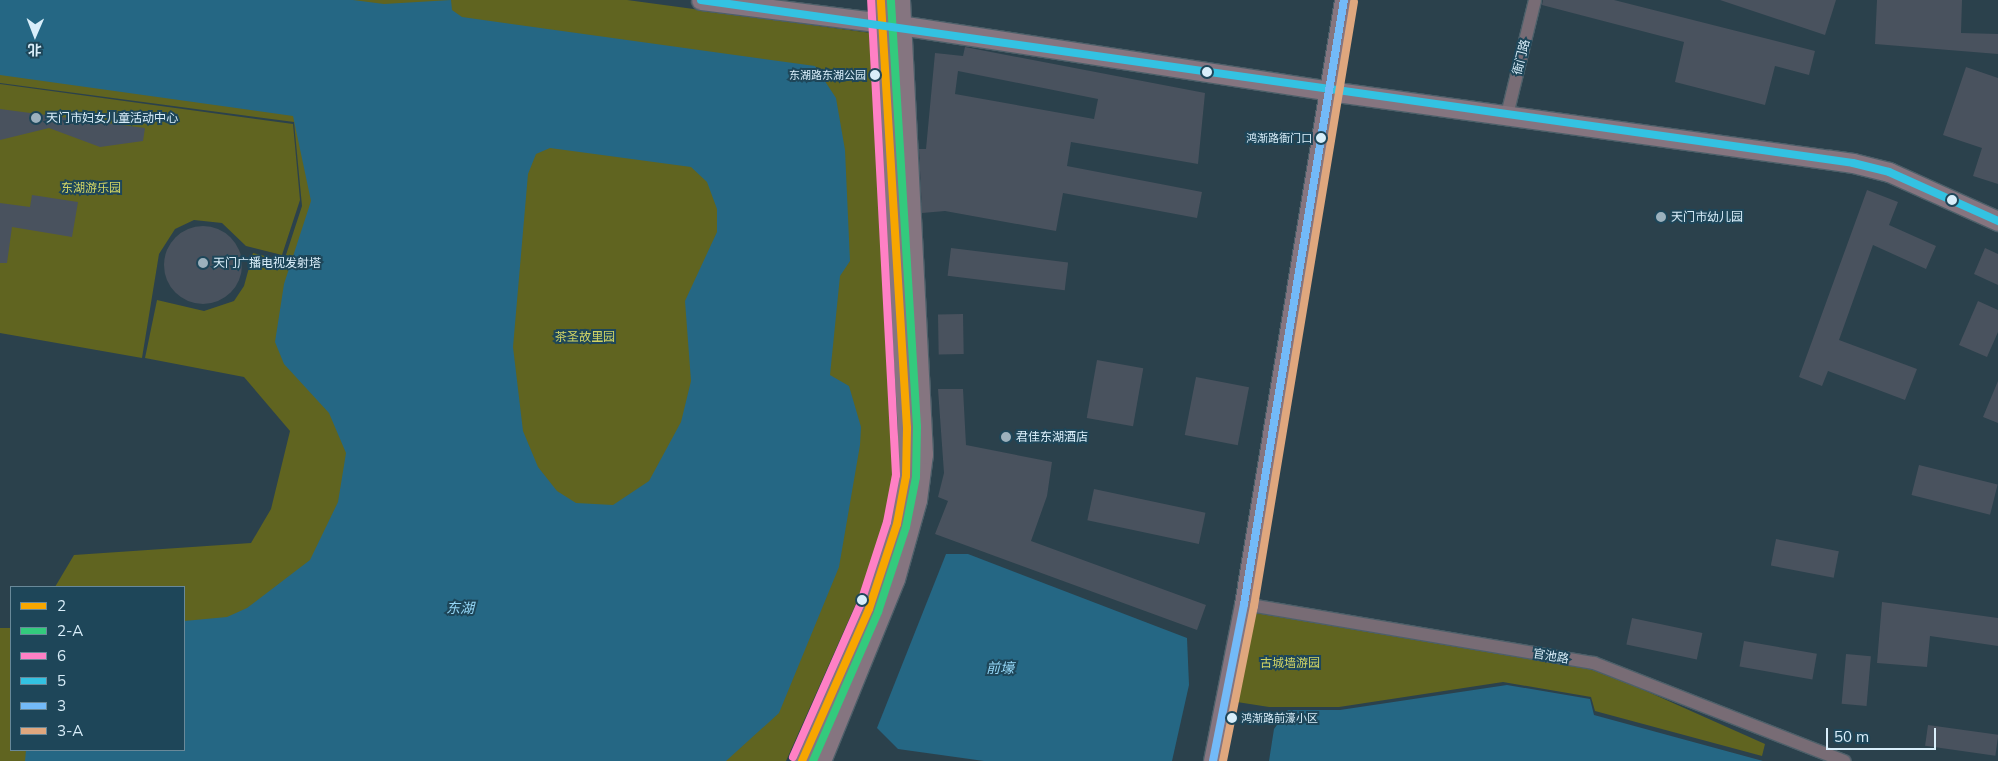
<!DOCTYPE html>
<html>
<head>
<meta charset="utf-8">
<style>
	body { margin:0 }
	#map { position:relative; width:1998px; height:761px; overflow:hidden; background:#2b414c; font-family:Mulish,"Noto Sans SC",sans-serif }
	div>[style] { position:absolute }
	.green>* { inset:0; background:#606420 }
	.water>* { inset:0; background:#256784 }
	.building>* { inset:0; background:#49525e; transform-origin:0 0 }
	.round { border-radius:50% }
	.roads { filter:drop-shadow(1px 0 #4d5f69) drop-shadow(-1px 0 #4d5f69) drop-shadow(0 1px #4d5f69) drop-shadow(0 -1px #4d5f69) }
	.street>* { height:12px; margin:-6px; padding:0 6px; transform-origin:6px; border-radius:6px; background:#786c75 }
	.secondary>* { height:19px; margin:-9.5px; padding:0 9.5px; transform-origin:9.5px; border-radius:9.5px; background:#857580 }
	.bus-1>* { height:8px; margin:-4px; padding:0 4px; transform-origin:4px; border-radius:4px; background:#f7a600 }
	.bus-2>* { height:8px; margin:-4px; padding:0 4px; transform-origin:4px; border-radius:4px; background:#33ca7d }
	.bus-3>* { height:8px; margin:-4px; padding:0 4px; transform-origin:4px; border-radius:4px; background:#ff80c5 }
	.bus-4>* { height:8px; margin:-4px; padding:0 4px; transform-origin:4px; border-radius:4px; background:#33c2e2 }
	.bus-5>* { height:8px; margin:-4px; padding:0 4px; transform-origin:4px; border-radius:4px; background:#73baf8 }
	.bus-6>* { height:8px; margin:-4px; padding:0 4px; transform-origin:4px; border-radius:4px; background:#dfa77e }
	.dots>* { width:14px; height:14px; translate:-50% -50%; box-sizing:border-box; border:2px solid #1e4659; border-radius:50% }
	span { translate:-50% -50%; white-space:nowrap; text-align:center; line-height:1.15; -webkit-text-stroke:4px #1e4659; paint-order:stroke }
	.bus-label { font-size:11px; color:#d9eefa }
	.right { translate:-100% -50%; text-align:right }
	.left { translate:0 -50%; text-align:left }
	.street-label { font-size:12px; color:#d9eefa }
	.poi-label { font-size:12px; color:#d9eefa }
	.park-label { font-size:12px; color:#d1d465 }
	.water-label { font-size:14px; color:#94d6f6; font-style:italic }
	.legend { position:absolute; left:10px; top:586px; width:175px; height:165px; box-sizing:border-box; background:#1e4659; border:1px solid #698999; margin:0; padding:6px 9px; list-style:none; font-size:15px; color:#d9eefa }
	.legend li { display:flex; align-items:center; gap:10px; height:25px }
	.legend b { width:25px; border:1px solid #698999 }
	.north { position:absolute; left:10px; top:10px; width:50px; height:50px; -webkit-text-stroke:4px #1e4659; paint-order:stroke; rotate:181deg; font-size:14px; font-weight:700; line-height:20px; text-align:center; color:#d9eefa }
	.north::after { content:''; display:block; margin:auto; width:18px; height:22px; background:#d9eefa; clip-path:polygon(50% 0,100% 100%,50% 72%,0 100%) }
	.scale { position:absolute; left:1826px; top:728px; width:110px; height:22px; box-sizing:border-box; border:2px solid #d9eefa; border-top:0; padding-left:6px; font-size:15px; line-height:18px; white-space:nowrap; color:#d9eefa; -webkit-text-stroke:4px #1e4659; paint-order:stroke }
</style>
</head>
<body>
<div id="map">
	<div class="green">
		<i style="clip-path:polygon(0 0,627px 0,871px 33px,901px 442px,895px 492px,879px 552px,786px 761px,0 761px,0 628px,11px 628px,11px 750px,184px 750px,184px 587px,55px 587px,74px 555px,251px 543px,271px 509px,290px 431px,244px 377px,145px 358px,157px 300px,204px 311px,234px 301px,244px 286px,253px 253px,284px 261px,302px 206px,294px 122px,0 83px)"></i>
		<i style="clip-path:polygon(0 84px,293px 124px,300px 200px,282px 255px,246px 246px,222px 223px,194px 220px,175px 229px,159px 254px,142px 358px,0 333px)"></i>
		<i style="clip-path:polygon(1256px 611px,1599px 670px,1765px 744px,1762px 756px,1595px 711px,1591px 697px,1503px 682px,1339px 707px,1269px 707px,1237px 702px)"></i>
	</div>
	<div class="water">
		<i style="clip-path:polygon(evenodd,0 0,353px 0,384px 4px,451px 0,452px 10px,462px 17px,815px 66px,836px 98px,845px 150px,850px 261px,840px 276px,830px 375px,849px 386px,861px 427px,860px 445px,839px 567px,779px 713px,726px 761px,25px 761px,26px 750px,184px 750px,184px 621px,227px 617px,247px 608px,310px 560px,338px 502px,346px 453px,329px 413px,284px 364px,275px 342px,284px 284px,311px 201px,293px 116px,0 75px,0 0,550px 148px,691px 167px,707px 182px,717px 209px,717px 232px,685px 301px,691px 381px,681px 422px,649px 481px,613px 505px,576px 503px,557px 491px,538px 467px,523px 431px,513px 347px,528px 174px,536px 154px,550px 148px)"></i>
		<i style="clip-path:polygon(946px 554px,968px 554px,1187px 638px,1189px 685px,1172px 761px,984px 761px,898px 749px,877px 728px)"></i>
		<i style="clip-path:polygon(1507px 685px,1590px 699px,1594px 715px,1763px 761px,1269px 761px,1274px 729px,1288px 710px,1340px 710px)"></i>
	</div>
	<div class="building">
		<i style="clip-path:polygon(1543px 0,1614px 0,1815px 51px,1809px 75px,1775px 66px,1765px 105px,1675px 82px,1684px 42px,1542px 5px)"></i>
		<i style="clip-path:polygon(1720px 0,1836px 0,1825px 35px)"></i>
		<i style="clip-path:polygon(1877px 0,1962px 0,1961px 33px,1998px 34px,1998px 54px,1875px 44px)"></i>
		<i style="clip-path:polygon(evenodd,965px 47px,1205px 93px,1198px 164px,1071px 142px,1067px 166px,1202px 192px,1197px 218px,1063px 193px,1056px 231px,945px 211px,922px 213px,919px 149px,926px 149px,935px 53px,963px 56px,965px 47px,958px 71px,1098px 99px,1094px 119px,955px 94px,958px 71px)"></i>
		<i style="clip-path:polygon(1966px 67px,1998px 78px,1998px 184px,1973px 176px,1982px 148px,1943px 135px)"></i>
		<i style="clip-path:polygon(0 109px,145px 128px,143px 141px,100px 147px,49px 128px,0 140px)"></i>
		<i style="clip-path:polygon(1867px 190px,1898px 202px,1889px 225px,1936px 246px,1926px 269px,1873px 245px,1839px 340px,1917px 369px,1905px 400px,1828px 371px,1822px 386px,1799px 377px)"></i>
		<i style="clip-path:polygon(32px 195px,78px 202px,72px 237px,12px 227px,7px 263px,0 263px,0 203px,30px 207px)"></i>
		<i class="round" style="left:164px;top:226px;width:78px;height:78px"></i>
		<i style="left:951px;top:248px;width:118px;height:28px;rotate:7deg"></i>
		<i style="clip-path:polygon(1985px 248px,1998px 254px,1998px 285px,1974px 274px)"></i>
		<i style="clip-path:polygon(1978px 301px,1998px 310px,1998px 332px,1987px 357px,1959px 345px)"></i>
		<i style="left:963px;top:314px;width:40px;height:25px;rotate:89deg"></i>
		<i style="left:1097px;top:360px;width:47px;height:59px;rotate:10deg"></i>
		<i style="left:1196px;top:377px;width:54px;height:59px;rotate:11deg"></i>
		<i style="clip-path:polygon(1998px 381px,1998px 423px,1983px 417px)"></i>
		<i style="clip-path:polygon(938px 389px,963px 389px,966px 445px,1052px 462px,1047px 496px,1031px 541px,1206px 605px,1197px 630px,935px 534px,948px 501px,938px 497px,944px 473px)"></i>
		<i style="left:1919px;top:465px;width:81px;height:31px;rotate:14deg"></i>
		<i style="left:1094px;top:489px;width:114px;height:32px;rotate:12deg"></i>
		<i style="left:1776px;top:539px;width:64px;height:27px;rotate:11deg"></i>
		<i style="clip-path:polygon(1882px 602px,1998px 618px,1998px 646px,1930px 636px,1927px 667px,1877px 663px)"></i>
		<i style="left:1632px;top:618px;width:72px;height:27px;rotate:12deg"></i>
		<i style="left:1744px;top:641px;width:74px;height:26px;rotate:10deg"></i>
		<i style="left:1846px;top:654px;width:25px;height:50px;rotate:5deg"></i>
		<i style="left:1928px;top:725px;width:71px;height:21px;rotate:8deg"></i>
	</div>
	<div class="roads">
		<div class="street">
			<i style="left:1507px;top:115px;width:118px;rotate:-76.3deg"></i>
			<i style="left:1244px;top:604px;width:355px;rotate:9.6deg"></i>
			<i style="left:1594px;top:663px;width:269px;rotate:21.4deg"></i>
		</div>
		<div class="secondary">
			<i style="left:701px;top:0;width:201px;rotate:7.2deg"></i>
			<i style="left:900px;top:25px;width:434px;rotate:8.7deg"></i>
			<i style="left:1329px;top:91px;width:529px;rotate:7.82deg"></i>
			<i style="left:1853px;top:163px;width:37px;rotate:14deg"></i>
			<i style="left:1889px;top:172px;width:120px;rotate:24.2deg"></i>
			<i style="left:802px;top:761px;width:166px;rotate:-66.2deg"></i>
			<i style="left:869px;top:609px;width:89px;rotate:-71.8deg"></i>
			<i style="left:897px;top:524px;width:49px;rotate:-79.4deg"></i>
			<i style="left:906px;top:476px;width:48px;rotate:-88.8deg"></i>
			<i style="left:907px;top:428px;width:429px;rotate:-93.5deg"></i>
			<i style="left:821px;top:761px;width:196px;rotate:-67.9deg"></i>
			<i style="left:895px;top:579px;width:82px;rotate:-74.4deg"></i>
			<i style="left:917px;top:500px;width:46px;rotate:-82.6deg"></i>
			<i style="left:923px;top:454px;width:455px;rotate:-92.9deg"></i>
			<i style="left:1213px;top:761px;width:160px;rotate:-78.8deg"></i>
			<i style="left:1244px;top:604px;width:612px;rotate:-80.6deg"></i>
		</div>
	</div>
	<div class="bus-1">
		<i style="left:802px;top:761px;width:166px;rotate:-66.2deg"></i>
		<i style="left:869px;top:609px;width:89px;rotate:-71.8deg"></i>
		<i style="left:897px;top:524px;width:49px;rotate:-79.4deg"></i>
		<i style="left:906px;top:476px;width:48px;rotate:-88.8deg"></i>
		<i style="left:907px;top:428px;width:429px;rotate:-93.5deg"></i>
	</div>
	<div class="bus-2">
		<i style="left:813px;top:761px;width:163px;rotate:-66.4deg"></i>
		<i style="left:878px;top:612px;width:89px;rotate:-71.8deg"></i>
		<i style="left:906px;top:527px;width:51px;rotate:-78.7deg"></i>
		<i style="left:916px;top:477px;width:50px;rotate:-88.9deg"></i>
		<i style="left:917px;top:427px;width:428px;rotate:-93.5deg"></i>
	</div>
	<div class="bus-3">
		<i style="left:793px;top:757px;width:166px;rotate:-66.2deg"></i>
		<i style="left:860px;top:605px;width:87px;rotate:-72deg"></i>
		<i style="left:887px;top:522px;width:48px;rotate:-79.2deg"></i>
		<i style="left:896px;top:475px;width:475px;rotate:-93deg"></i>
	</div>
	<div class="bus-4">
		<i style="left:701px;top:0;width:1163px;rotate:8.05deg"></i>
		<i style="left:1853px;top:163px;width:37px;rotate:14deg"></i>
		<i style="left:1889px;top:172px;width:120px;rotate:24.2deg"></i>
	</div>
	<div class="bus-5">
		<i style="left:1213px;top:761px;width:160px;rotate:-78.8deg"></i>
		<i style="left:1244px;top:604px;width:612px;rotate:-80.6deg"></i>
	</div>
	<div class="bus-6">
		<i style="left:1223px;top:761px;width:158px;rotate:-78.7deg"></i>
		<i style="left:1254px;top:606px;width:612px;rotate:-80.6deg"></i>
	</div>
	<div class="dots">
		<i style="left:1207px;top:72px;background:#d9eefa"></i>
		<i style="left:875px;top:75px;background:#d9eefa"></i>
		<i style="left:36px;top:118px;background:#9cb1bd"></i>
		<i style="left:1321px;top:138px;background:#d9eefa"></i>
		<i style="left:1952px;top:200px;background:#d9eefa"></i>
		<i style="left:1661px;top:217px;background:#9cb1bd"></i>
		<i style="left:203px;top:263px;background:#9cb1bd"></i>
		<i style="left:1006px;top:437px;background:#9cb1bd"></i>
		<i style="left:862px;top:600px;background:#d9eefa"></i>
		<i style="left:1232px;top:718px;background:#d9eefa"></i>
	</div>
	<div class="bus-label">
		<span class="right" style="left:866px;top:75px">东湖路东湖公园</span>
		<span class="right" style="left:1312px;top:138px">鸿渐路衙门口</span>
		<span class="left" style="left:1241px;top:718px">鸿渐路前濠小区</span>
	</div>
	<div class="street-label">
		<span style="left:1521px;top:57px;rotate:-76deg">衙门路</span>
		<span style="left:1551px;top:656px;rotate:10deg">官池路</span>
	</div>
	<div class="poi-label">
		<span class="left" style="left:46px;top:118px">天门市妇女儿童活动中心</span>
		<span class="left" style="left:1671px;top:217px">天门市幼儿园</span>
		<span class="left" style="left:213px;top:263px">天门广播电视发射塔</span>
		<span class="left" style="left:1016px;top:437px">君佳东湖酒店</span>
	</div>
	<div class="park-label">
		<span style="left:91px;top:188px">东湖游乐园</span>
		<span style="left:585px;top:337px">茶圣故里园</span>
		<span style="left:1290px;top:663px">古城墙游园</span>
	</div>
	<div class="water-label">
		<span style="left:460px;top:608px">东湖</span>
		<span style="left:1000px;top:668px">前壕</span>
	</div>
	<ul class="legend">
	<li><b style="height:6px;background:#f7a600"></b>2</li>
	<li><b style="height:6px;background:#33ca7d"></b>2-A</li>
	<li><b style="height:6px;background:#ff80c5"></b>6</li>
	<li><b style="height:6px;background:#33c2e2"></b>5</li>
	<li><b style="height:6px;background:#73baf8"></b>3</li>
	<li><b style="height:6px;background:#dfa77e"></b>3-A</li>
	</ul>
	<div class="north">北</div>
	<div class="scale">50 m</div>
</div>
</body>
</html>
